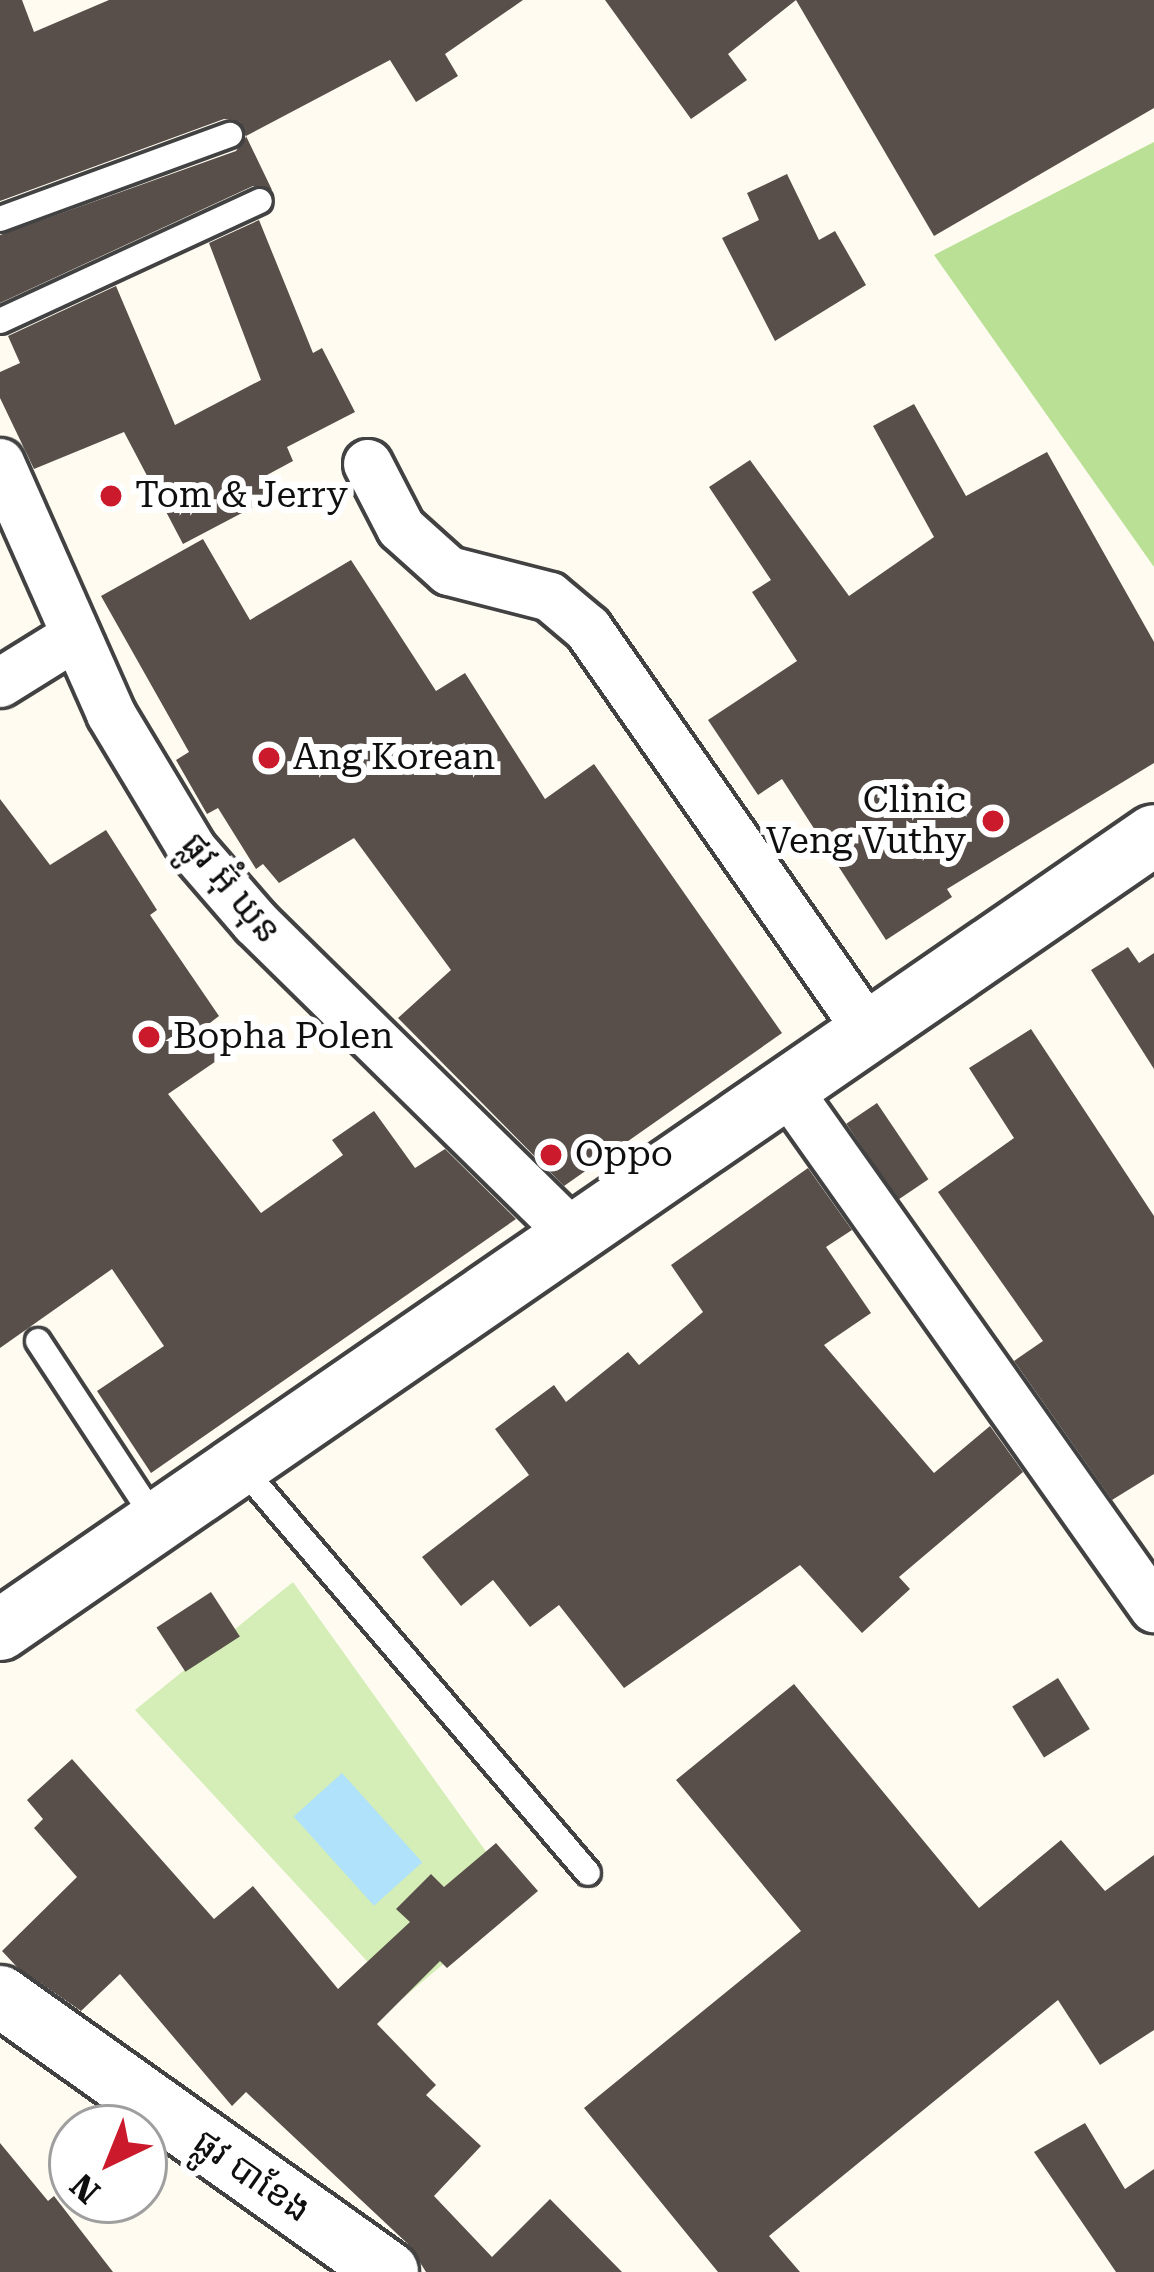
<!DOCTYPE html>
<html>
<head>
<meta charset="utf-8">
<style>
	body { margin:0 }
	#map { position:relative; width:1154px; height:2272px; overflow:hidden; background:#fffbf1; font-family:"Roboto Serif","Noto Sans Khmer",serif }
	div>[style] { position:absolute }
	.green>* { inset:0; background:#d5edb6 }
	.forest>* { inset:0; background:#b9e094 }
	.water>* { inset:0; background:#b0e3fb; transform-origin:0 0 }
	.building>* { inset:0; background:#584f4a; transform-origin:0 0 }
	.roads { filter:drop-shadow(3px 0 #424242) drop-shadow(-3px 0 #424242) drop-shadow(0 3px #424242) drop-shadow(0 -3px #424242) }
	.service>* { height:24px; margin:-12px; padding:0 12px; transform-origin:12px; border-radius:12px; background:#fff }
	.minor>* { height:48px; margin:-24px; padding:0 24px; transform-origin:24px; border-radius:24px; background:#fff }
	.tertiary>* { height:60px; margin:-30px; padding:0 30px; transform-origin:30px; border-radius:30px; background:#fff }
	.dots>* { width:33px; height:33px; translate:-50% -50%; box-sizing:border-box; border:6px solid #fff; border-radius:50% }
	span { translate:-50% -50%; white-space:nowrap; text-align:center; line-height:1.15; -webkit-text-stroke:12px #fff; paint-order:stroke }
	.poi-label { font-size:36px; color:#0f0f0f }
	.left { translate:0 -50%; text-align:left }
	.right { translate:-100% -50%; text-align:right }
	.street-label { font-size:36px; color:#0f0f0f }
	.north { position:absolute; left:48px; top:2104px; width:120px; height:120px; box-sizing:border-box; background:#fff; border:3px solid #9f9f9f; border-radius:50%; rotate:223deg; font-size:33px; font-weight:700; line-height:48px; text-align:center; color:#0f0f0f }
	.north::after { content:''; display:block; margin:auto; width:42px; height:54px; background:#cb1a2b; clip-path:polygon(50% 0,100% 100%,50% 72%,0 100%) }
</style>
</head>
<body>
<div id="map">
	<div class="green">
		<i style="clip-path:polygon(293px 1582px,520px 1899px,402px 1999px,135px 1710px)"></i>
	</div>
	<div class="forest">
		<i style="clip-path:polygon(1154px 142px,1154px 567px,934px 255px)"></i>
	</div>
	<div class="water">
		<i style="left:342px;top:1773px;width:120px;height:65px;rotate:48deg"></i>
	</div>
	<div class="building">
		<i style="clip-path:polygon(0 0,22px 0,34px 32px,109px 0,523px 0,445px 54px,458px 76px,416px 102px,390px 60px,246px 136px,272px 190px,253px 186px,0 303px,0 235px,236px 151px,246px 137px,240px 122px,224px 119px,0 201px)"></i>
		<i style="clip-path:polygon(605px 0,796px 0,728px 54px,747px 80px,691px 119px)"></i>
		<i style="clip-path:polygon(796px 0,1154px 0,1154px 108px,934px 236px)"></i>
		<i style="clip-path:polygon(787px 174px,819px 240px,835px 231px,866px 285px,775px 341px,722px 238px,759px 220px,747px 193px)"></i>
		<i style="clip-path:polygon(259px 220px,313px 353px,322px 348px,355px 412px,287px 447px,293px 461px,267px 475px,278px 494px,183px 544px,124px 432px,34px 469px,0 398px,0 372px,20px 363px,8px 336px,116px 286px,175px 425px,261px 380px,209px 243px)"></i>
		<i style="clip-path:polygon(914px 404px,966px 496px,1047px 452px,1154px 642px,1154px 763px,947px 889px,952px 897px,886px 940px,782px 779px,758px 795px,708px 720px,797px 661px,752px 592px,771px 580px,709px 487px,750px 460px,849px 596px,934px 537px,873px 426px)"></i>
		<i style="clip-path:polygon(203px 539px,250px 620px,351px 560px,436px 691px,465px 673px,545px 799px,594px 764px,782px 1033px,564px 1186px,398px 1018px,451px 970px,354px 838px,279px 883px,263px 864px,256px 869px,218px 808px,207px 814px,176px 760px,189px 752px,101px 596px)"></i>
		<i style="clip-path:polygon(0 799px,50px 865px,106px 830px,157px 910px,150px 915px,219px 1016px,206px 1026px,225px 1055px,168px 1094px,261px 1213px,343px 1155px,332px 1140px,374px 1111px,415px 1168px,445px 1149px,516px 1219px,151px 1473px,97px 1391px,164px 1346px,112px 1269px,0 1348px)"></i>
		<i style="clip-path:polygon(1128px 947px,1139px 963px,1154px 953px,1154px 1069px,1091px 970px)"></i>
		<i style="clip-path:polygon(1031px 1029px,1154px 1216px,1154px 1474px,1112px 1500px,1014px 1361px,1043px 1341px,938px 1192px,1014px 1138px,969px 1068px)"></i>
		<i style="left:877px;top:1103px;width:92px;height:37px;rotate:56deg"></i>
		<i style="clip-path:polygon(808px 1168px,852px 1230px,826px 1247px,871px 1313px,824px 1345px,934px 1473px,990px 1426px,1023px 1472px,899px 1577px,910px 1589px,862px 1633px,800px 1565px,624px 1688px,559px 1605px,530px 1627px,493px 1580px,461px 1606px,422px 1557px,529px 1475px,495px 1429px,554px 1385px,566px 1402px,628px 1352px,639px 1365px,703px 1312px,671px 1265px)"></i>
		<i style="left:211px;top:1592px;width:53px;height:65px;rotate:57deg"></i>
		<i style="left:1058px;top:1678px;width:60px;height:54px;rotate:58deg"></i>
		<i style="clip-path:polygon(794px 1684px,979px 1908px,1061px 1840px,1105px 1891px,1154px 1855px,1154px 2030px,1100px 2065px,1058px 2000px,769px 2236px,800px 2272px,718px 2272px,584px 2108px,801px 1931px,676px 1780px)"></i>
		<i style="clip-path:polygon(72px 1759px,214px 1919px,253px 1886px,338px 1989px,410px 1922px,396px 1909px,431px 1874px,444px 1887px,496px 1843px,538px 1891px,447px 1968px,440px 1961px,377px 2024px,436px 2085px,426px 2095px,481px 2146px,434px 2196px,492px 2257px,550px 2199px,622px 2272px,426px 2272px,409px 2245px,246px 2092px,232px 2106px,120px 1974px,81px 2011px,17px 1967px,2px 1951px,77px 1877px,34px 1828px,43px 1819px,27px 1800px)"></i>
		<i style="clip-path:polygon(1085px 2123px,1125px 2189px,1154px 2169px,1154px 2272px,1116px 2272px,1034px 2152px)"></i>
		<i style="clip-path:polygon(0 2143px,48px 2201px,54px 2196px,113px 2272px,0 2272px)"></i>
	</div>
	<div class="roads">
		<div class="service">
			<i style="left:0;top:219px;width:245px;rotate:-20.1deg"></i>
			<i style="left:0;top:321px;width:286px;rotate:-24.8deg"></i>
			<i style="left:38px;top:1341px;width:220px;rotate:56.7deg"></i>
			<i style="left:243px;top:1469px;width:531px;rotate:49.5deg"></i>
		</div>
		<div class="minor">
			<i style="left:0;top:463px;width:274px;rotate:66.1deg"></i>
			<i style="left:111px;top:714px;width:157px;rotate:59deg"></i>
			<i style="left:192px;top:849px;width:98px;rotate:49.1deg"></i>
			<i style="left:256px;top:923px;width:445px;rotate:44.5deg"></i>
			<i style="left:368px;top:464px;width:72px;rotate:62.7deg"></i>
			<i style="left:401px;top:528px;width:64px;rotate:41.9deg"></i>
			<i style="left:449px;top:571px;width:104px;rotate:14.4deg"></i>
			<i style="left:550px;top:597px;width:50px;rotate:40.1deg"></i>
			<i style="left:588px;top:629px;width:493px;rotate:55.1deg"></i>
			<i style="left:0;top:683px;width:87px;rotate:-31.9deg"></i>
			<i style="left:787px;top:1089px;width:636px;rotate:54.73deg"></i>
		</div>
		<div class="tertiary">
			<i style="left:0;top:1630px;width:1401px;rotate:-34.56deg"></i>
			<i style="left:0;top:1996px;width:476px;rotate:35.4deg"></i>
		</div>
	</div>
	<div class="dots">
		<i style="left:111px;top:496px;background:#cb1a2b"></i>
		<i style="left:269px;top:758px;background:#cb1a2b"></i>
		<i style="left:993px;top:821px;background:#cb1a2b"></i>
		<i style="left:149px;top:1037px;background:#cb1a2b"></i>
		<i style="left:551px;top:1155px;background:#cb1a2b"></i>
	</div>
	<div class="poi-label">
		<span class="left" style="left:135px;top:496px">Tom &amp; Jerry</span>
		<span class="left" style="left:293px;top:758px">Ang Korean</span>
		<span class="right" style="left:966px;top:821px">Clinic<br>Veng Vuthy</span>
		<span class="left" style="left:173px;top:1037px">Bopha Polen</span>
		<span class="left" style="left:575px;top:1155px">Oppo</span>
	</div>
	<div class="street-label">
		<span style="left:231px;top:888px;rotate:50deg">ផ្លូវ អ៊ុំ ឃុន</span>
		<span style="left:252px;top:2176px;rotate:35deg">ផ្លូវ បាខែង</span>
	</div>
	<div class="north">N</div>
</div>
</body>
</html>
